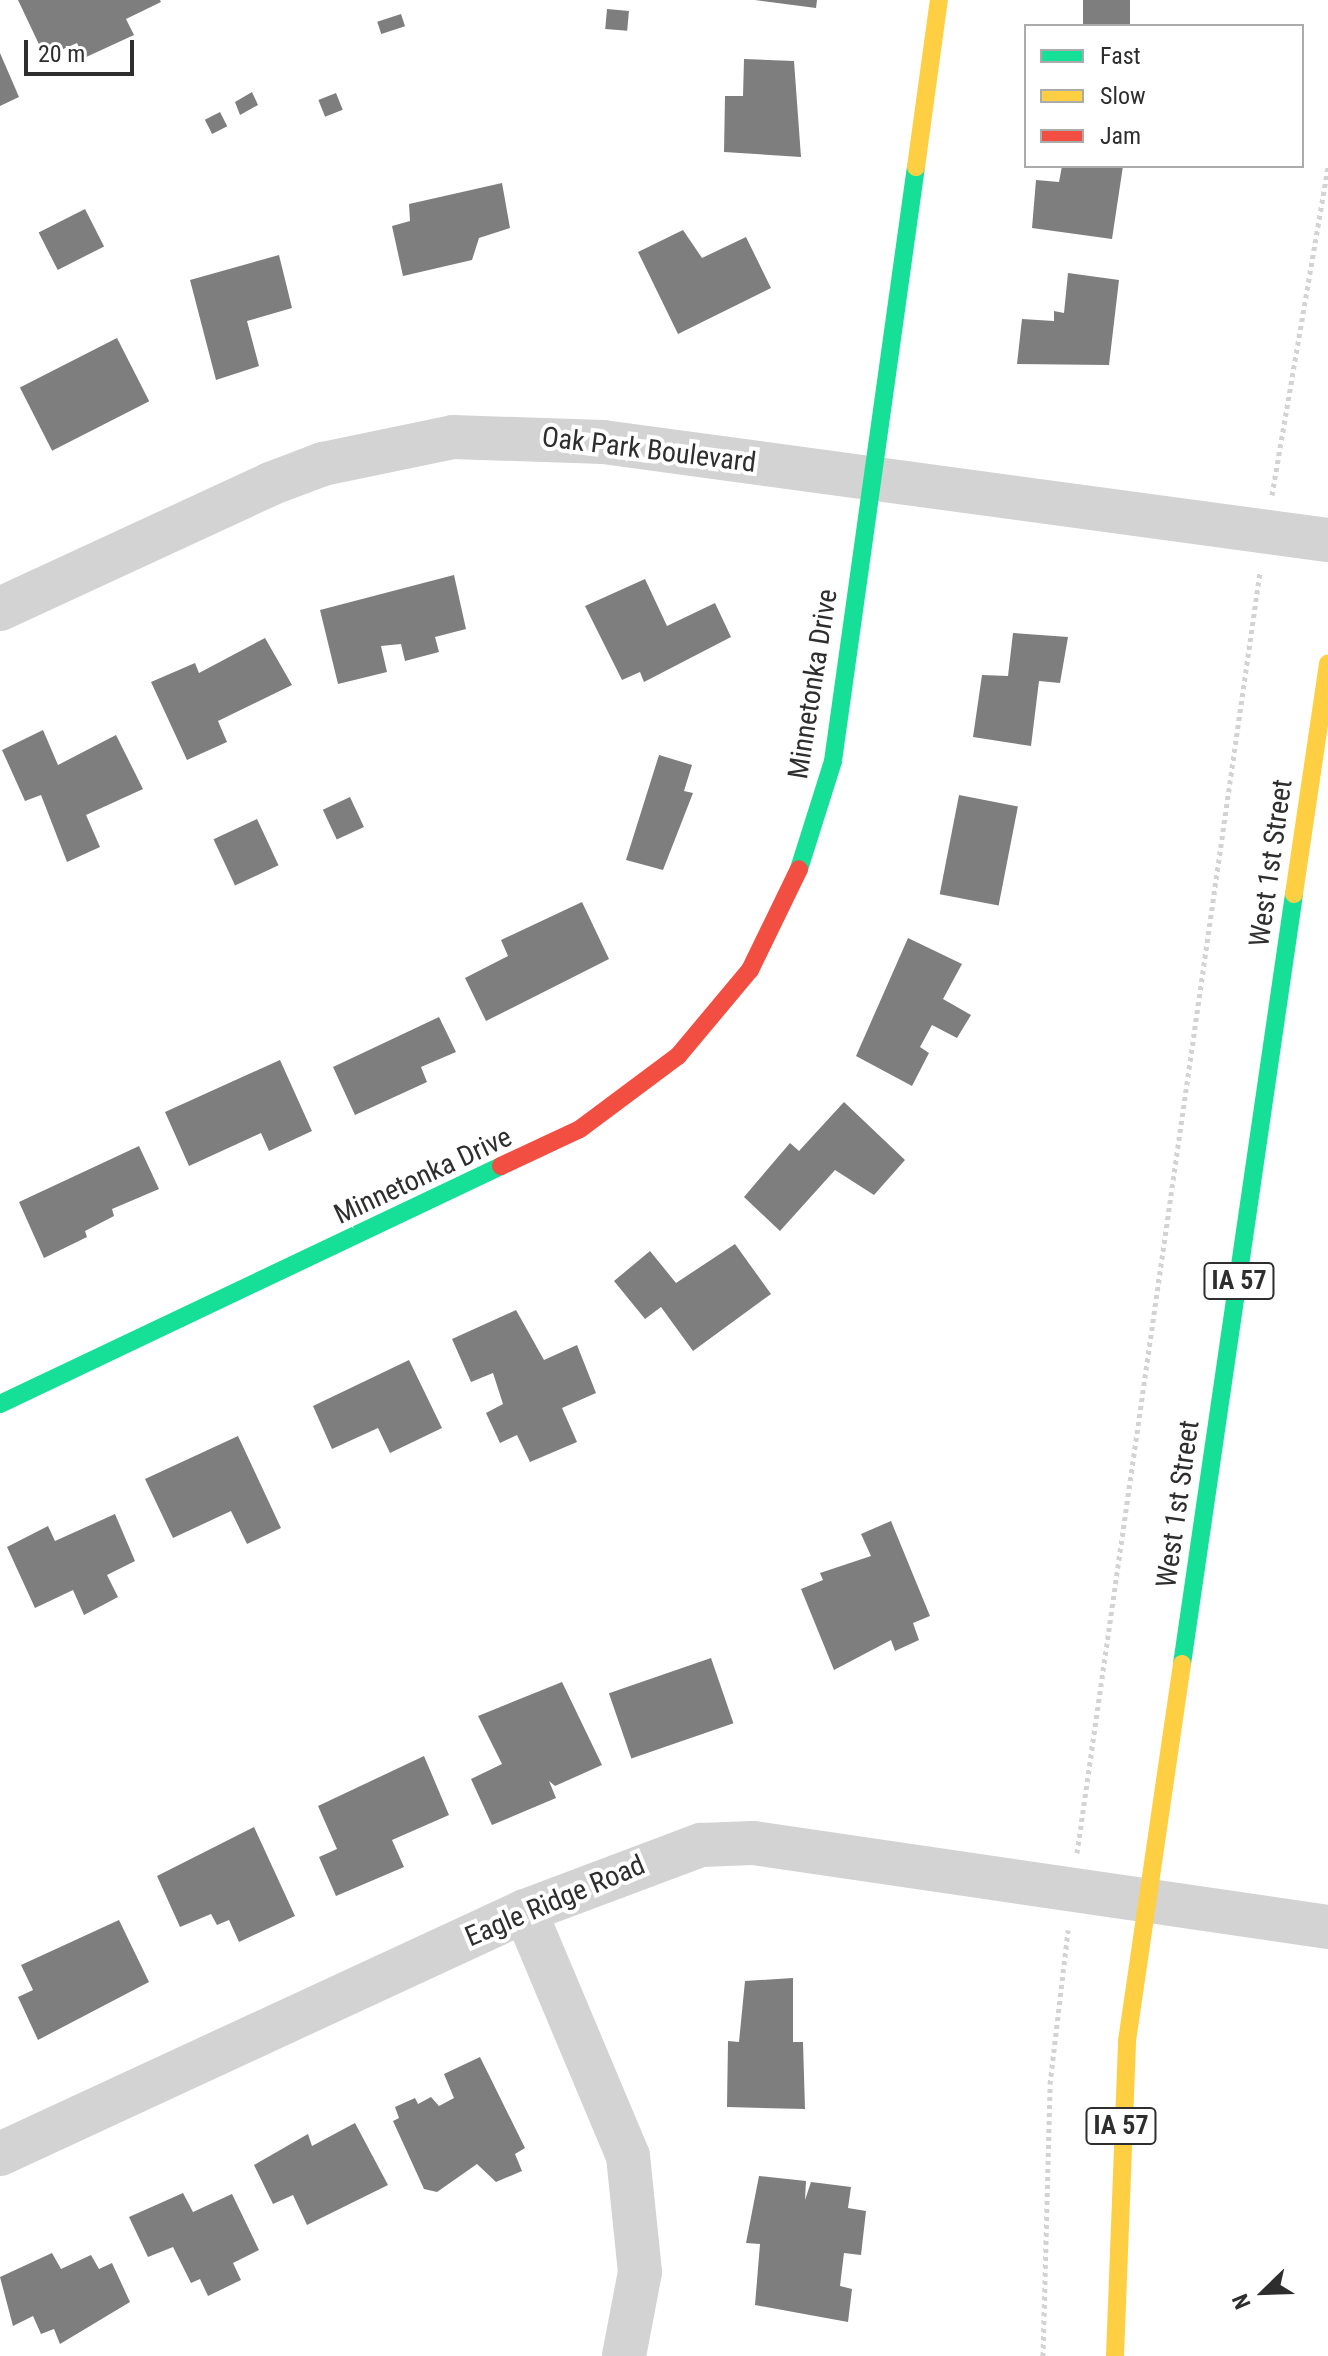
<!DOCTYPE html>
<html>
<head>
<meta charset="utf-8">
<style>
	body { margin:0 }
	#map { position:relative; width:1328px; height:2356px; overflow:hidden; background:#fff; font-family:"Roboto Condensed",sans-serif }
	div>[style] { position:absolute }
	.building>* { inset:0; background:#7e7e7e; transform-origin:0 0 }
	.path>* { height:5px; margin-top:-2.5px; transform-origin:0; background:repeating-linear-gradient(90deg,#d3d3d3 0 4px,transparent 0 8px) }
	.street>* { height:44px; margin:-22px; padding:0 22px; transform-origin:22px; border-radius:22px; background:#d3d3d3 }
	.fast>* { height:18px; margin:-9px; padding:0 9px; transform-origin:9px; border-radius:9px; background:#16e098 }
	.slow>* { height:18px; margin:-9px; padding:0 9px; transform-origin:9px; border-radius:9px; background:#ffcf43 }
	.jam>* { height:18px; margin:-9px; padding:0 9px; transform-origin:9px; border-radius:9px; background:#f24e42 }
	span { translate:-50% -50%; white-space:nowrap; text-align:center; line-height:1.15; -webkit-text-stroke:8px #fff; paint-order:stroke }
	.shield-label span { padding:2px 6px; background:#fff; border:2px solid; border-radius:6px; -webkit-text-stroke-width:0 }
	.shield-label { font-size:26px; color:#2e2e2e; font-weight:700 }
	.street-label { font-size:28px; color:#2e2e2e }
	.legend { position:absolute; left:1024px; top:24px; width:280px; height:144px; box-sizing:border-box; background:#fff; border:2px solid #ababab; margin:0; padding:10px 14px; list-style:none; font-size:24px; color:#2e2e2e }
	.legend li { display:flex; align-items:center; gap:16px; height:40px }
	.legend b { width:40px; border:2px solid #ababab }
	.north { position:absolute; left:1224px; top:2252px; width:80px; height:80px; -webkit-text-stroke:6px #fff; paint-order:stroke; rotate:247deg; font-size:22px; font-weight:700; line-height:32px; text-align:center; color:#2e2e2e }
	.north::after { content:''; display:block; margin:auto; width:28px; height:36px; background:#2e2e2e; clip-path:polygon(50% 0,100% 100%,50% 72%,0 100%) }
	.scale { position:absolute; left:24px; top:40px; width:110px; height:36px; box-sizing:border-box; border:4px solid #2e2e2e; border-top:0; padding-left:10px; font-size:24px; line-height:28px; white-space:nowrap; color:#2e2e2e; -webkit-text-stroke:6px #fff; paint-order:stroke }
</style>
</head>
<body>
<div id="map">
	<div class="building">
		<i style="clip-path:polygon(18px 0,160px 0,161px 2px,126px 19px,134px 35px,84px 58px,77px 43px,45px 57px)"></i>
		<i style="clip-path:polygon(755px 0,817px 0,816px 8px)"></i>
		<i style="left:1083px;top:0;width:47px;height:26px"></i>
		<i style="left:607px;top:9px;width:22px;height:20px;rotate:5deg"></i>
		<i style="left:401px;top:14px;width:13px;height:25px;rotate:72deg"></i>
		<i style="clip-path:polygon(0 53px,19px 97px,0 106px)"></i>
		<i style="clip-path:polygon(744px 59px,794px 61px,801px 157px,724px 152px,725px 96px,743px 96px)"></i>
		<i style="clip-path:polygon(252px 92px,258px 105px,240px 115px,235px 102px)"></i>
		<i style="left:336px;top:93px;width:18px;height:19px;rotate:68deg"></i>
		<i style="left:220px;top:112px;width:16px;height:17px;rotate:63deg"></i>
		<i style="clip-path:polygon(1062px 166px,1123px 166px,1112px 239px,1032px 228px,1036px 180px,1059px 182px)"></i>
		<i style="clip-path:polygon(502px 183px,510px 228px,479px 238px,472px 260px,403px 276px,392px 226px,410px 221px,409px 204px)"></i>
		<i style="left:85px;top:209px;width:42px;height:52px;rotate:63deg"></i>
		<i style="clip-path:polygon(683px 230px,702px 258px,746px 237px,771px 288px,678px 334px,638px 252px)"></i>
		<i style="clip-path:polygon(279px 255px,292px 308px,247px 321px,259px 366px,216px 380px,190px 280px)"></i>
		<i style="clip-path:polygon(1068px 273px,1119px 280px,1109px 365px,1017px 364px,1022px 319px,1054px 321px,1054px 311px,1064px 313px)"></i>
		<i style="left:117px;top:338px;width:71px;height:109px;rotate:63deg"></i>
		<i style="clip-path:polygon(454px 575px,466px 629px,435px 637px,439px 652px,405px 661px,401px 644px,381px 646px,387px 672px,338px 684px,320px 610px)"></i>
		<i style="clip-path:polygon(645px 579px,667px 626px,715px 603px,731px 637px,644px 682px,640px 672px,622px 680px,585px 606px)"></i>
		<i style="clip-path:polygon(1013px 633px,1068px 637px,1060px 683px,1039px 681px,1031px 746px,973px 737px,982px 675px,1008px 676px)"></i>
		<i style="clip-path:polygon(265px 638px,292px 685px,218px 721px,227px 742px,187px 760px,151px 682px,195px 663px,199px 673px)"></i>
		<i style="clip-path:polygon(43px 730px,58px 765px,116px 735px,143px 789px,86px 815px,100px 847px,67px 862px,41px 795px,25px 801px,2px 750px)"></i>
		<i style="clip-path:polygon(659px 755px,692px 765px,684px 791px,693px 793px,663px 870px,626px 860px)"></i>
		<i style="left:959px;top:795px;width:60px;height:101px;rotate:11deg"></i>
		<i style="left:350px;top:797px;width:33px;height:30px;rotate:65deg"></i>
		<i style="left:257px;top:819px;width:51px;height:48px;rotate:65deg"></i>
		<i style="clip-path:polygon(582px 902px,609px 959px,486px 1021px,465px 978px,508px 956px,501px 940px)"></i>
		<i style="clip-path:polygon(908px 938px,962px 964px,943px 999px,971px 1015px,957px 1038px,932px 1025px,920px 1047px,929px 1053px,912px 1086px,856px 1056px)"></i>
		<i style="clip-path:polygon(439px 1017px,456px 1052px,421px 1067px,427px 1082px,355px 1115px,333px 1067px)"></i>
		<i style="clip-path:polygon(280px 1060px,312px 1131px,269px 1151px,261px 1133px,189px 1166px,165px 1112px)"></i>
		<i style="clip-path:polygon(844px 1102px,905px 1160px,874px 1195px,835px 1170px,780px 1231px,744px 1197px,790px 1143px,799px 1151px)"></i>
		<i style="clip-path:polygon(139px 1146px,159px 1189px,112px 1209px,114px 1216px,85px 1231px,87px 1237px,44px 1258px,19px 1202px)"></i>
		<i style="clip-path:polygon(735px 1244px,771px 1294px,693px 1351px,661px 1307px,645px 1319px,614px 1281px,650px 1251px,676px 1283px)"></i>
		<i style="clip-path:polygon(516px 1310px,544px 1360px,577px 1345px,596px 1393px,562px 1408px,577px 1442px,530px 1462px,517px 1435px,500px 1443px,486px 1413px,503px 1404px,493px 1373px,471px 1382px,452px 1339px)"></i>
		<i style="clip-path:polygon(409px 1360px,442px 1428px,390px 1453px,378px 1428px,332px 1449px,313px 1406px)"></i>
		<i style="clip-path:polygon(238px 1436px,281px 1528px,247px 1544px,231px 1511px,173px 1538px,145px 1479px)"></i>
		<i style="clip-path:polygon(115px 1514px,135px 1561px,107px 1575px,118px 1597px,84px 1615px,73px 1590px,35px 1608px,7px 1547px,48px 1526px,55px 1541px)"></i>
		<i style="clip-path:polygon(891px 1521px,930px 1616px,913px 1623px,919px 1640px,895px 1651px,891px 1640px,834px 1670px,801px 1589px,823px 1580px,820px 1573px,871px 1556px,861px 1534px)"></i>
		<i style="left:711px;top:1658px;width:69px;height:108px;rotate:71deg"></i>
		<i style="clip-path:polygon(562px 1682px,602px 1765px,555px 1786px,549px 1781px,556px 1798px,492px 1825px,471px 1779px,502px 1764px,478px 1716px)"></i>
		<i style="clip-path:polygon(424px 1756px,449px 1815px,392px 1840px,404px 1867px,336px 1896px,319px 1857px,337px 1849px,318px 1806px)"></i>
		<i style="clip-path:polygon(254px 1827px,295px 1916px,239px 1942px,229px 1920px,217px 1925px,211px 1914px,180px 1927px,157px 1876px)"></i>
		<i style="clip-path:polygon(119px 1920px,149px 1982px,38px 2040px,18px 1997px,33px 1990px,21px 1965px)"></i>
		<i style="clip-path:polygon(793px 1978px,793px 2042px,803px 2042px,805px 2109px,727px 2107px,728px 2041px,739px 2042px,745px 1981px)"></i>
		<i style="clip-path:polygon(480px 2057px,525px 2148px,515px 2154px,522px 2171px,496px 2182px,477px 2164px,437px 2192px,424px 2189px,393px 2121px,399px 2118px,395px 2107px,415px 2098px,418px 2104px,431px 2097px,439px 2106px,454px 2098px,444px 2074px)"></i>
		<i style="clip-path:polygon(355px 2123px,388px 2185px,307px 2225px,293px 2195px,273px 2204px,254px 2165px,308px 2134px,312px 2146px)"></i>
		<i style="clip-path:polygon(759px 2176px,806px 2181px,805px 2200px,811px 2182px,851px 2187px,848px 2208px,866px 2211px,861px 2255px,844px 2253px,840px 2286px,852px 2289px,848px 2322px,755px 2305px,760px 2244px,746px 2243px)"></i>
		<i style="clip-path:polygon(183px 2193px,193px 2212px,232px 2194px,259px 2250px,233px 2263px,241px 2280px,208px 2296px,200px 2279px,191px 2283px,173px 2247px,148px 2257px,129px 2217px)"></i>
		<i style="clip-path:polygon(52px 2253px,61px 2269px,91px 2255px,99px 2269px,112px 2263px,130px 2302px,60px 2344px,54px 2329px,41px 2334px,33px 2316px,13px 2326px,0 2277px)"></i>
	</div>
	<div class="path">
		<i style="left:1272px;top:495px;width:334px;rotate:-80.3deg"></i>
		<i style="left:1077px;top:1853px;width:1294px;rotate:-81.87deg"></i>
		<i style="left:1043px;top:2356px;width:272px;rotate:-88.5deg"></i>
		<i style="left:1050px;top:2084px;width:155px;rotate:-83.3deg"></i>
	</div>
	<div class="street">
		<i style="left:0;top:609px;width:298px;rotate:-24.8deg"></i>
		<i style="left:270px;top:484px;width:57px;rotate:-20.7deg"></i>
		<i style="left:323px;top:464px;width:133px;rotate:-11.7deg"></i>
		<i style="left:453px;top:437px;width:150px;rotate:1.9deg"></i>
		<i style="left:603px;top:442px;width:732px;rotate:7.7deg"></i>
		<i style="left:525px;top:1911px;width:266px;rotate:67.2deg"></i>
		<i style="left:628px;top:2156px;width:117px;rotate:84.1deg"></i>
		<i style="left:640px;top:2272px;width:86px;rotate:100.8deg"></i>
		<i style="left:0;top:2154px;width:579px;rotate:-24.84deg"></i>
		<i style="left:525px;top:1911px;width:188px;rotate:-20.6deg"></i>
		<i style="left:701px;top:1845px;width:52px;rotate:-2.2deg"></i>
		<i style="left:753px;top:1843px;width:581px;rotate:8.31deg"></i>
	</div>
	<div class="fast">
		<i style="left:799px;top:869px;width:113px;rotate:-72.5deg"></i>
		<i style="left:833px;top:761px;width:600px;rotate:-82.05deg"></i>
		<i style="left:0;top:1404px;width:555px;rotate:-25.41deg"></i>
		<i style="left:1182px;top:1664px;width:778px;rotate:-81.72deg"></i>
	</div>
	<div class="slow">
		<i style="left:916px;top:167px;width:169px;rotate:-82.2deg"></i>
		<i style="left:1294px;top:894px;width:233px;rotate:-81.6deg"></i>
		<i style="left:1115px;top:2356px;width:315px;rotate:-87.8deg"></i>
		<i style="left:1127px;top:2041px;width:381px;rotate:-81.7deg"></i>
	</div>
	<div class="jam">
		<i style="left:501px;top:1166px;width:87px;rotate:-25.1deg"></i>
		<i style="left:580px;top:1129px;width:122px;rotate:-36.7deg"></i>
		<i style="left:678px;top:1056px;width:112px;rotate:-50.1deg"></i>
		<i style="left:750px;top:970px;width:112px;rotate:-64.1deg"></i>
	</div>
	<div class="shield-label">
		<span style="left:1239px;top:1281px">IA 57</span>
		<span style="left:1121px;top:2126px">IA 57</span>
	</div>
	<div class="street-label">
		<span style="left:649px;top:450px;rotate:7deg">Oak Park Boulevard</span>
		<span style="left:813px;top:684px;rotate:-81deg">Minnetonka Drive</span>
		<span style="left:1271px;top:863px;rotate:-82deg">West 1st Street</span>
		<span style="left:423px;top:1176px;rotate:-25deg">Minnetonka Drive</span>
		<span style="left:1178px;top:1504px;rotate:-82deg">West 1st Street</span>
		<span style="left:555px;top:1901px;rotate:-23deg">Eagle Ridge Road</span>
	</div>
	<ul class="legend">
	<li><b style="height:10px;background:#16e098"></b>Fast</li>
	<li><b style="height:10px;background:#ffcf43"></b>Slow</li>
	<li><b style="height:10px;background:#f24e42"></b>Jam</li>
	</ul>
	<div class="north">N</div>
	<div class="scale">20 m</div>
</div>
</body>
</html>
